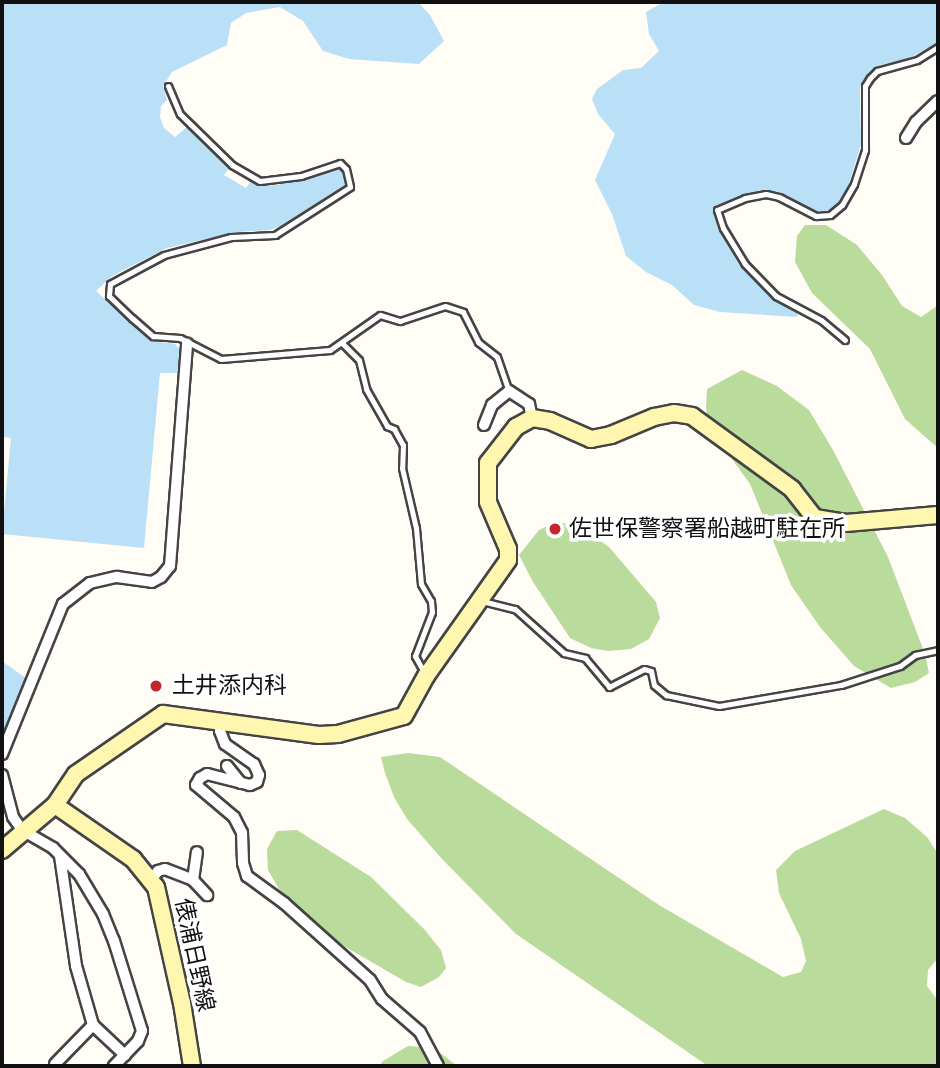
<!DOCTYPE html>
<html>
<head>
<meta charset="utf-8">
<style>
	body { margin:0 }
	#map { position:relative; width:940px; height:1068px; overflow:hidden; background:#fffdf5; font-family:"Times New Roman","Noto Sans JP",serif }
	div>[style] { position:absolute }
	.forest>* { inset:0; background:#b9dc9c }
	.water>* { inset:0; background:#b9e0f7 }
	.roads { filter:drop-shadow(2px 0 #444) drop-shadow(-2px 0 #444) drop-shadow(0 2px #444) drop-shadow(0 -2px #444) }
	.lane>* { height:5px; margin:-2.5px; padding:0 2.5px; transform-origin:2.5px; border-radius:2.5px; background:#fff }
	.street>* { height:10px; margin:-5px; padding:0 5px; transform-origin:5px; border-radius:5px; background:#fff }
	.secondary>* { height:16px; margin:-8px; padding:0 8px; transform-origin:8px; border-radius:8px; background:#fff6b0 }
	.dots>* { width:19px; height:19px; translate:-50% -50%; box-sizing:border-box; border:4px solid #fff; border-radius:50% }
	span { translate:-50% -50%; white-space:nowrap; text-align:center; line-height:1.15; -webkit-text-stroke:7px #fff; paint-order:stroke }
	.poi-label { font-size:23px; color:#111 }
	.left { translate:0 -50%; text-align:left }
	.street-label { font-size:23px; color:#111 }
	.frame { position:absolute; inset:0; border:4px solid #111; pointer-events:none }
</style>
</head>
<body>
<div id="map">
	<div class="forest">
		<i style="clip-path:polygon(805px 225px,826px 225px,857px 245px,882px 275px,902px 306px,921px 317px,937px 306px,938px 299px,938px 448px,905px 419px,870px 349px,812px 293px,795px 262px,797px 236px)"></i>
		<i style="clip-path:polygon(742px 370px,777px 386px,809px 410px,833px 450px,888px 557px,925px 654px,929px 673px,915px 682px,891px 688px,854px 666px,820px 627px,791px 585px,750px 484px,709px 427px,706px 408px,707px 389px)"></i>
		<i style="clip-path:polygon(558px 521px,588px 532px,609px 547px,656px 602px,660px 618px,649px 639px,631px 649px,608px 651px,591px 648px,570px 638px,533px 582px,519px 555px,539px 530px)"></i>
		<i style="clip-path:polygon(408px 753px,440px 757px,659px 905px,783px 977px,801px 972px,806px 961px,801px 939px,779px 893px,776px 870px,795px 851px,884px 809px,905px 818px,927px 837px,938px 854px,938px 958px,928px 970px,927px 986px,938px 1001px,938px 1066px,708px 1066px,516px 934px,442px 859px,407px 819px,394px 797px,385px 773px,381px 757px)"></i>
		<i style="clip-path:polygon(297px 830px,371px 877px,424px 929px,441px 950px,446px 968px,439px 977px,421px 987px,406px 982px,330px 938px,283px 896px,268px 870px,267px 849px,277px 831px)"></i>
		<i style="clip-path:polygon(408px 1046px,434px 1048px,457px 1066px,379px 1066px,383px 1061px)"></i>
	</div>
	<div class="water">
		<i style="clip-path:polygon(2px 2px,418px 2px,430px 15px,444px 41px,419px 64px,349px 59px,323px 51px,303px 21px,280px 7px,246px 13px,231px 23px,227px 45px,172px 72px,163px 86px,167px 100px,161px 106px,160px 117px,164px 128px,175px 137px,188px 126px,230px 167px,224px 175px,246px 188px,252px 179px,261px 186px,278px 185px,337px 168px,344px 170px,346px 184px,281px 226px,270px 230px,237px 232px,167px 248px,112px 276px,96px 291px,151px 341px,175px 344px,181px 351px,178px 373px,160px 373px,144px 548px,2px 534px,11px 438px,2px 437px)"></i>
		<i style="clip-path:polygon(664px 2px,938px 2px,938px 42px,908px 59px,880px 65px,860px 86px,861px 144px,847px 190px,834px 208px,823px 212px,809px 210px,780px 192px,760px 190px,713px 208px,720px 232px,738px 263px,770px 297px,798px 312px,797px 317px,720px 312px,694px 305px,672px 285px,646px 272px,626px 256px,612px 214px,595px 180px,615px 134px,598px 114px,592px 99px,597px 89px,623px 70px,641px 68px,659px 51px,649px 34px,646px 12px)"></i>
		<i style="clip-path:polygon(2px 661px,27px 679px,2px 742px)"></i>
	</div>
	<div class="roads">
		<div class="lane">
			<i style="left:168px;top:86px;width:30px;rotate:67deg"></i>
			<i style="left:180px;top:114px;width:73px;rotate:44.4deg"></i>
			<i style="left:232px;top:165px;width:32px;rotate:30deg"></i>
			<i style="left:260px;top:181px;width:41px;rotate:-7deg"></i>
			<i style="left:301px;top:176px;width:41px;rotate:-18.4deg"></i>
			<i style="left:340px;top:163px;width:8px;rotate:45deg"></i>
			<i style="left:346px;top:169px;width:18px;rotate:77deg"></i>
			<i style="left:350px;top:187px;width:89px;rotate:147.4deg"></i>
			<i style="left:275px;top:235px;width:44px;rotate:177.4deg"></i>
			<i style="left:231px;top:237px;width:69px;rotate:165deg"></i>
			<i style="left:164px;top:255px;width:61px;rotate:151.8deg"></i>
			<i style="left:110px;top:284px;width:12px;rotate:95deg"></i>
			<i style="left:109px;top:296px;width:32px;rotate:44deg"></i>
			<i style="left:132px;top:318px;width:28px;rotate:41deg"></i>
			<i style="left:153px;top:336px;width:27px;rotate:4deg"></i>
			<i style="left:180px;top:338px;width:46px;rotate:27.1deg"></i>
			<i style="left:221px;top:359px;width:109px;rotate:-4.7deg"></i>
			<i style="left:330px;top:350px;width:61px;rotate:-35deg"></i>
			<i style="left:380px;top:315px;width:21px;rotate:17deg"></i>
			<i style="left:400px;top:321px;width:47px;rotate:-18.4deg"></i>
			<i style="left:445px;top:306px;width:19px;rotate:18deg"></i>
			<i style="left:463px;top:312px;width:34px;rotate:63deg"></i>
			<i style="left:478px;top:342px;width:24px;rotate:38deg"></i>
			<i style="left:497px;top:357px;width:36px;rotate:71deg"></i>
			<i style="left:845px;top:340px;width:31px;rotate:-140deg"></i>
			<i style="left:821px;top:320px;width:51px;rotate:-151.9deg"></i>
			<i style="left:776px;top:296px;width:45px;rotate:-134.1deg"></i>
			<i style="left:745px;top:264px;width:42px;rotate:-121.4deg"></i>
			<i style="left:723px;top:228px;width:19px;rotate:-108deg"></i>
			<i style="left:717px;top:210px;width:30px;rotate:-23deg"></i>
			<i style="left:745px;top:198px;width:21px;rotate:-11deg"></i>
			<i style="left:766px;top:194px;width:13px;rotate:13deg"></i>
			<i style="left:779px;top:197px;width:42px;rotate:27.2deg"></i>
			<i style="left:816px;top:216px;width:14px;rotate:-4deg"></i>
			<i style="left:830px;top:215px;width:16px;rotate:-40deg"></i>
			<i style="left:842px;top:205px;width:24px;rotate:-60deg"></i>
			<i style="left:854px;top:184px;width:36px;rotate:-72deg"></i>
			<i style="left:865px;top:150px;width:64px;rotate:-90deg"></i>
			<i style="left:865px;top:86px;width:9px;rotate:-58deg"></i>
			<i style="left:870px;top:78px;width:10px;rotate:-45deg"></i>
			<i style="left:877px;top:71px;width:41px;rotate:-15.4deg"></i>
			<i style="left:917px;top:60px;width:25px;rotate:-32deg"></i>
			<i style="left:342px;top:343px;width:24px;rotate:45deg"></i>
			<i style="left:359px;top:360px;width:30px;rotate:76deg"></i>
			<i style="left:366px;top:389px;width:43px;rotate:60.4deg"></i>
			<i style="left:387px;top:426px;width:8px;rotate:23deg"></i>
			<i style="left:394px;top:429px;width:18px;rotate:61deg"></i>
			<i style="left:403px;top:445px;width:23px;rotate:92deg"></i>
			<i style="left:402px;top:468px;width:62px;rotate:76.9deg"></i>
			<i style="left:416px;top:528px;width:56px;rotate:84.9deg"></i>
			<i style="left:421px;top:584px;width:20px;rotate:60deg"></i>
			<i style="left:431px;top:601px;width:11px;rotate:85deg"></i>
			<i style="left:432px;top:612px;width:47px;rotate:111.1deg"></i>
			<i style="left:415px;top:656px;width:21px;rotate:61deg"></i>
			<i style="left:482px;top:601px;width:34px;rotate:14deg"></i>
			<i style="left:515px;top:609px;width:66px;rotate:41.9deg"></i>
			<i style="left:564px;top:653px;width:22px;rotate:13deg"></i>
			<i style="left:585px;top:658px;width:38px;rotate:50deg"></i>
			<i style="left:609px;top:687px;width:39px;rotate:-27deg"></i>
			<i style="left:644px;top:669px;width:7px;rotate:16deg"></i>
			<i style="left:651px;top:671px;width:14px;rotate:78deg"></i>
			<i style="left:654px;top:685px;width:16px;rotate:40deg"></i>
			<i style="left:666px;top:695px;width:54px;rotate:11.7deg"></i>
			<i style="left:719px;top:706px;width:124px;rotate:-9.8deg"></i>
			<i style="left:841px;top:685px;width:62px;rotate:-17.9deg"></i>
			<i style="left:900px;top:666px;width:19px;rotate:-36deg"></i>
			<i style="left:915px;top:655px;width:24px;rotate:-12deg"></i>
		</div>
		<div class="street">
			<i style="left:906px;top:138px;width:19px;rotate:-58deg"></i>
			<i style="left:916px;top:122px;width:30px;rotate:-44deg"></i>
			<i style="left:484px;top:425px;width:22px;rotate:-68deg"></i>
			<i style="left:492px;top:405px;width:22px;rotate:-39deg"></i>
			<i style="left:509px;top:391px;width:24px;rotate:33deg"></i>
			<i style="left:529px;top:404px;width:14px;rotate:78deg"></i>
			<i style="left:221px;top:720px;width:11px;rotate:95deg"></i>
			<i style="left:220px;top:731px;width:14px;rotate:69deg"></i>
			<i style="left:225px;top:744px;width:35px;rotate:35deg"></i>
			<i style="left:254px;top:764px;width:12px;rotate:66deg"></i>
			<i style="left:259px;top:775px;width:7px;rotate:106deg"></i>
			<i style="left:257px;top:782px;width:8px;rotate:157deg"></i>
			<i style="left:250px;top:785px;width:44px;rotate:-165.7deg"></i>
			<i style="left:207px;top:774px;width:8px;rotate:150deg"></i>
			<i style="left:200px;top:778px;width:8px;rotate:120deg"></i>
			<i style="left:196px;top:785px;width:50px;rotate:40.1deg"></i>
			<i style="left:234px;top:817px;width:18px;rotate:63deg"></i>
			<i style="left:242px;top:833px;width:30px;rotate:88deg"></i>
			<i style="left:243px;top:863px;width:14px;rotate:73deg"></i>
			<i style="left:247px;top:876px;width:46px;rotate:36.1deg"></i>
			<i style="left:284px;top:903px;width:115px;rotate:41.8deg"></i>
			<i style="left:370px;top:980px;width:22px;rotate:58deg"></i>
			<i style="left:382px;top:999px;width:50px;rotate:41deg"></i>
			<i style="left:420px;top:1032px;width:38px;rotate:62deg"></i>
			<i style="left:2px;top:754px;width:162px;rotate:-67.9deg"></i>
			<i style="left:63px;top:604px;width:34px;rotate:-38deg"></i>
			<i style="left:90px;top:583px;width:28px;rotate:-13deg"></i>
			<i style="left:117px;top:577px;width:35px;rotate:8deg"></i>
			<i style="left:152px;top:582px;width:10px;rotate:-29deg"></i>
			<i style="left:161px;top:577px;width:14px;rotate:-51deg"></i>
			<i style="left:170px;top:566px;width:223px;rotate:-85.6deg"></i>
			<i style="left:227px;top:766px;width:22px;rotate:51deg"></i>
			<i style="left:2px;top:775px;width:43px;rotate:75.3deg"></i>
			<i style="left:13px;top:817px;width:16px;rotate:55deg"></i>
			<i style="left:22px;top:830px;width:36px;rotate:30deg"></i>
			<i style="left:53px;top:848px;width:37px;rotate:45deg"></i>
			<i style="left:79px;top:874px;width:47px;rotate:59deg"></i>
			<i style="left:103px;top:914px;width:29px;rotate:68deg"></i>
			<i style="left:114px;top:941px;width:94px;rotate:72.7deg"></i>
			<i style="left:142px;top:1031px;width:11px;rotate:112deg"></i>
			<i style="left:138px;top:1041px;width:35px;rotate:134deg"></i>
			<i style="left:60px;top:856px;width:111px;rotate:81.7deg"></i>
			<i style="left:76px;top:966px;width:61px;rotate:73.9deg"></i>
			<i style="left:93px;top:1025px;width:44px;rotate:43.2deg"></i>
			<i style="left:151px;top:880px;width:11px;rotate:-52deg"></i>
			<i style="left:158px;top:871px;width:7px;rotate:-16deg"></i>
			<i style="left:165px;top:869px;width:30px;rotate:21deg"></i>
			<i style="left:193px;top:880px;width:21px;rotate:47deg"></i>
			<i style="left:193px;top:880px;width:28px;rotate:-82deg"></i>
			<i style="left:55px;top:1064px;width:54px;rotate:-45.7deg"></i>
		</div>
		<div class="secondary">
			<i style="left:55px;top:805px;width:95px;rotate:34.7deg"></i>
			<i style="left:133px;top:859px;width:36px;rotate:51deg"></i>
			<i style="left:156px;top:887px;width:119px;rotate:77.4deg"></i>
			<i style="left:182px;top:1003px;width:64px;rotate:81deg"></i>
			<i style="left:2px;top:850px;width:70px;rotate:-40.3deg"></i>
			<i style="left:55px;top:805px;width:37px;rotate:-56deg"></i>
			<i style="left:76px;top:774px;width:106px;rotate:-34.6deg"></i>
			<i style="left:163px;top:714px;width:157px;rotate:7.7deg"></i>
			<i style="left:319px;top:735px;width:19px;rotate:-3deg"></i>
			<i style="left:338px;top:734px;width:68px;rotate:-15.3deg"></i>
			<i style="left:404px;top:716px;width:46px;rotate:-61.2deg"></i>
			<i style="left:426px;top:676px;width:142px;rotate:-54.7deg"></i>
			<i style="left:508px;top:560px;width:11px;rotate:-90deg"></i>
			<i style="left:508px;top:549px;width:51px;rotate:-113.1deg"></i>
			<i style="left:488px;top:502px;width:39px;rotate:-90deg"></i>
			<i style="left:488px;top:463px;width:46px;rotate:-52.1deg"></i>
			<i style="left:516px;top:427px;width:18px;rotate:-29deg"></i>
			<i style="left:532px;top:418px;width:18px;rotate:9deg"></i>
			<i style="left:550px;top:421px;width:45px;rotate:23.7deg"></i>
			<i style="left:591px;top:439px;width:20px;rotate:-11deg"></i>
			<i style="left:611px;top:435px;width:47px;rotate:-22.7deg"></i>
			<i style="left:654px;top:417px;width:20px;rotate:-11deg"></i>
			<i style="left:674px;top:413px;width:18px;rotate:9deg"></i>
			<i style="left:692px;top:416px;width:124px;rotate:36.1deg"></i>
			<i style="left:792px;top:489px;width:37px;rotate:52deg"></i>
			<i style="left:815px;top:518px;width:31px;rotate:9deg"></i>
			<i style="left:846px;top:523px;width:92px;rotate:-5deg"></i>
		</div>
	</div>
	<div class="dots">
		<i style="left:555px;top:529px;background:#c4262e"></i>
		<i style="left:156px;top:686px;background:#c4262e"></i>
	</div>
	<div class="poi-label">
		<span class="left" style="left:569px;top:529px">佐世保警察署船越町駐在所</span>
		<span class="left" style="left:172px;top:686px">土井添内科</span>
	</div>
	<div class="street-label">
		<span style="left:194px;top:955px;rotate:78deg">俵浦日野線</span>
	</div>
	<div class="frame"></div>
</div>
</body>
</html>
